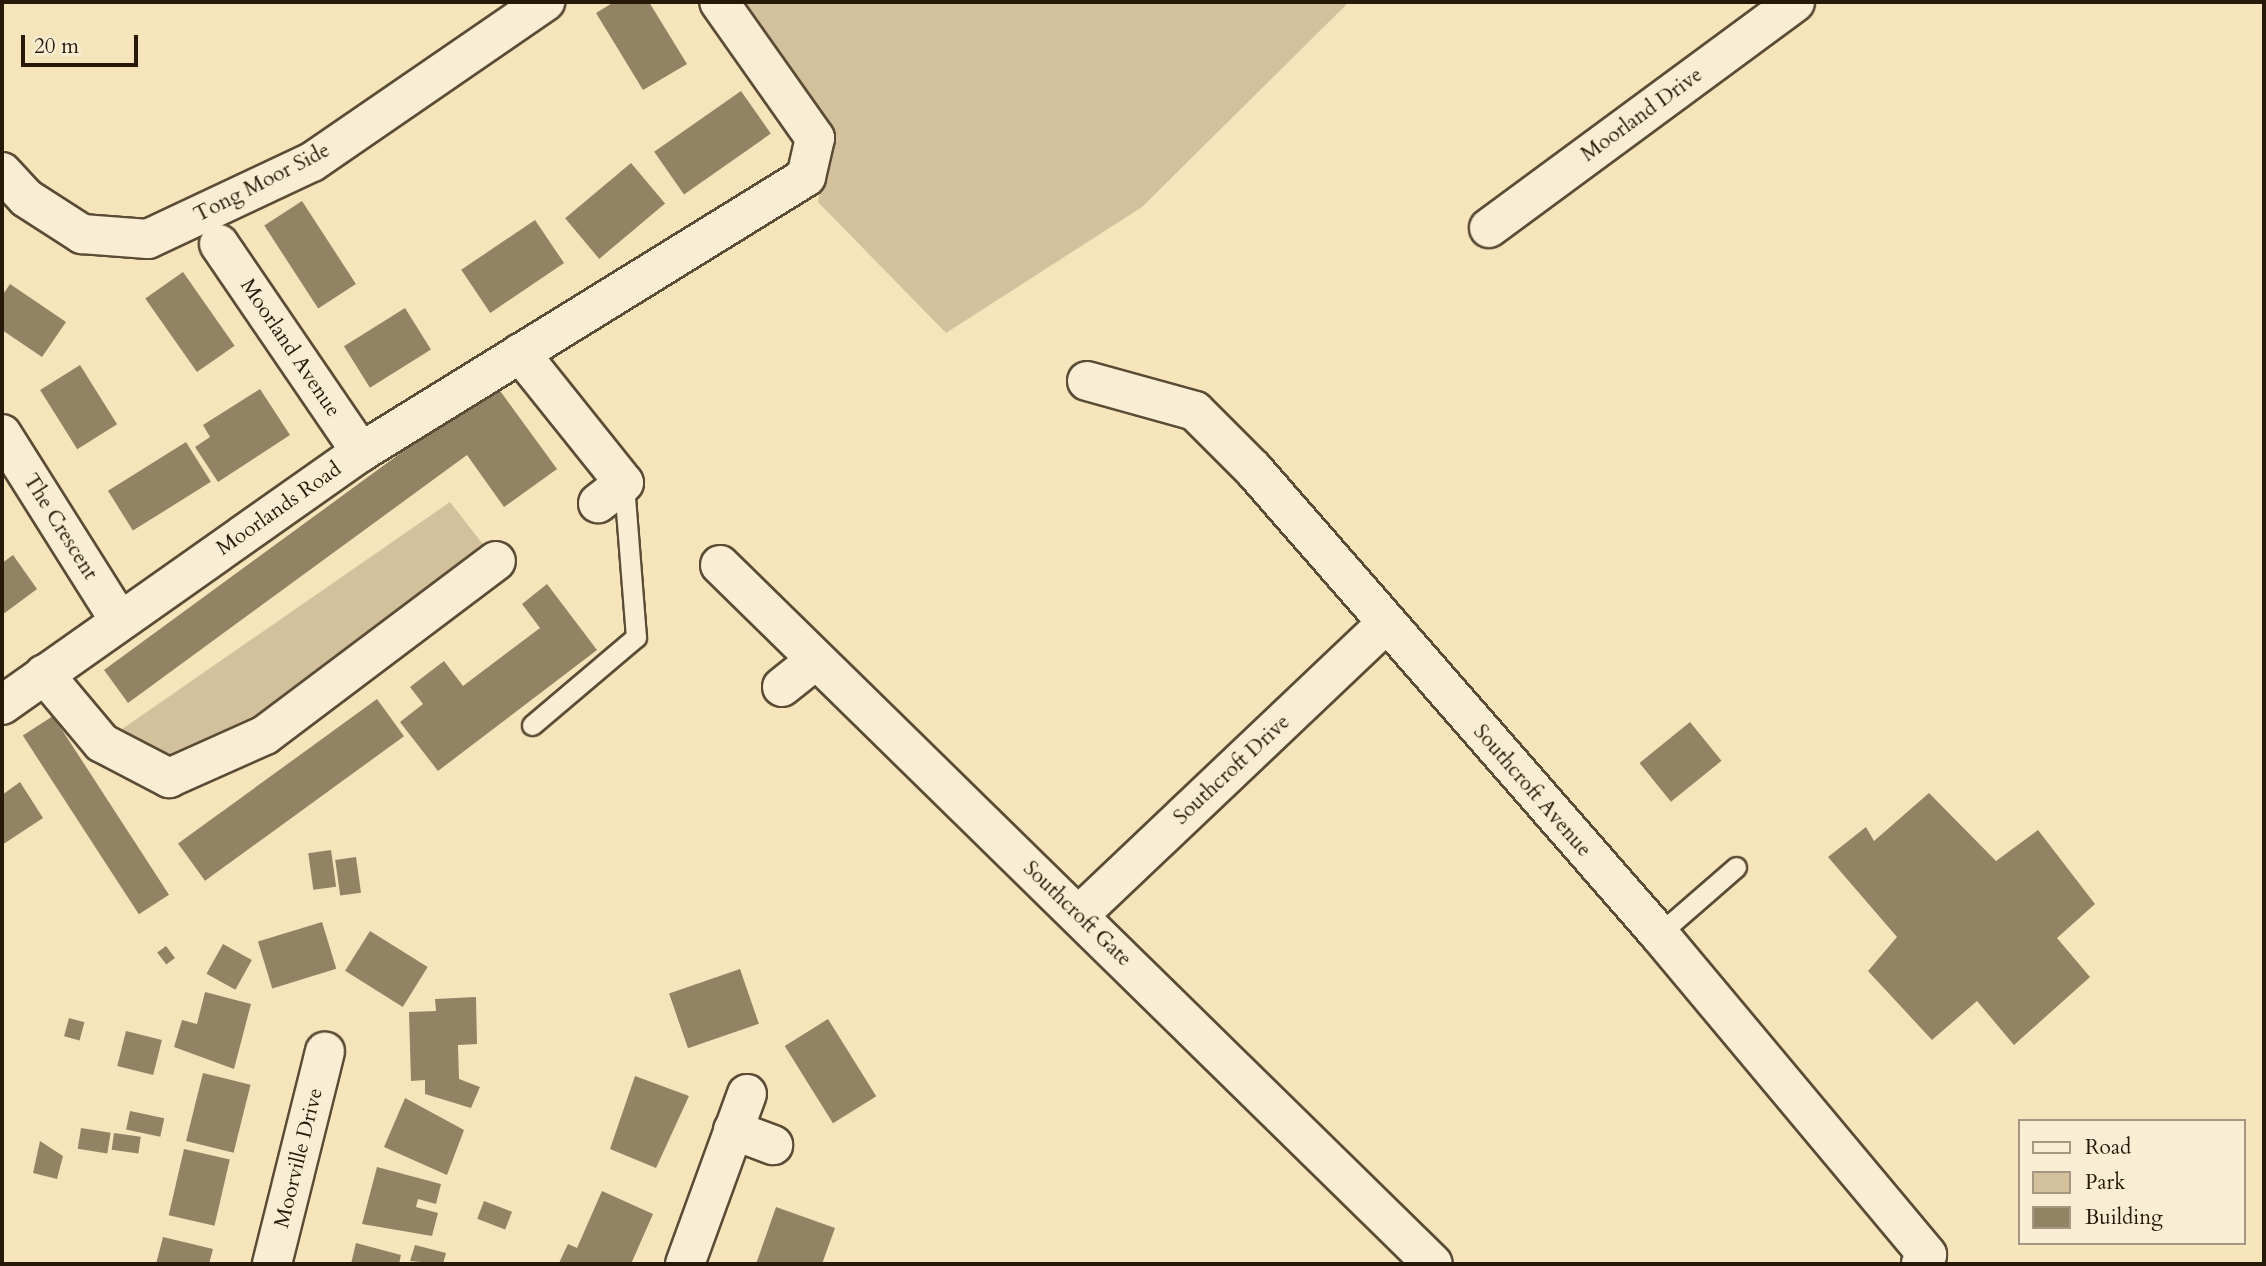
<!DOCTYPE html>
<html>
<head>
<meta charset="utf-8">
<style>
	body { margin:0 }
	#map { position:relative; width:2266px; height:1266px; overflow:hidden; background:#f6e4bb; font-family:Cardo,serif }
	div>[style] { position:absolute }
	.green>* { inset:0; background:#d3c19d }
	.building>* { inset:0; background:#938365; transform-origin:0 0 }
	.roads { filter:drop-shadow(2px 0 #5b4c35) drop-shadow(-2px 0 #5b4c35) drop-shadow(0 2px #5b4c35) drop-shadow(0 -2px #5b4c35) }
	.lane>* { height:19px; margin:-9.5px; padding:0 9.5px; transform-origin:9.5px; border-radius:9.5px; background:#f9edd3 }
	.street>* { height:38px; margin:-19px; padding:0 19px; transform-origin:19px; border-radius:19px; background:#f9edd3 }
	span { translate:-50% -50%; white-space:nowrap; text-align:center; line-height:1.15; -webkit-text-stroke:5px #f9edd3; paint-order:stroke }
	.street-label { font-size:21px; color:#271908 }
	.frame { position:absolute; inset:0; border:4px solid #271908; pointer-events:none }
	.legend { position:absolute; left:2018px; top:1119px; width:228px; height:126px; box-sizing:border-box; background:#f9edd3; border:2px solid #a59882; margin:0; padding:9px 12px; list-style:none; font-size:21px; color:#271908 }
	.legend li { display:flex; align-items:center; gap:14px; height:35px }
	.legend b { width:35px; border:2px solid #a59882 }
	.scale { position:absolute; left:21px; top:35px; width:117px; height:32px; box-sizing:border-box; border:4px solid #271908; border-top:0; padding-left:9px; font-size:21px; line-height:24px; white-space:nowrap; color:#271908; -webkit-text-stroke:5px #f9edd3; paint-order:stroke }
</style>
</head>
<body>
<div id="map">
	<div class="green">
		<i style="clip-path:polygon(739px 2px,1349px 2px,1142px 207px,946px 333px,818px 202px,830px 146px,811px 97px)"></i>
		<i style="clip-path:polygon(450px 502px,496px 561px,169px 778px,102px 743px)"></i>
	</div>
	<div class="building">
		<i style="clip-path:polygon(614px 2px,649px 2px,687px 64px,643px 90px,596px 13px)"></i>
		<i style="left:741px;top:91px;width:52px;height:106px;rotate:55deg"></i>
		<i style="left:631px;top:163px;width:53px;height:86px;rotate:50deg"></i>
		<i style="left:302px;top:201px;width:99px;height:45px;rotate:57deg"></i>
		<i style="left:535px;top:220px;width:52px;height:89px;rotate:56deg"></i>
		<i style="left:183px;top:272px;width:90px;height:46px;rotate:55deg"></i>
		<i style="clip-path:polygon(10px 284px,66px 322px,42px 357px,2px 330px,2px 296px)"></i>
		<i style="left:405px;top:308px;width:49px;height:72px;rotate:58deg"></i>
		<i style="left:80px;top:365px;width:70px;height:47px;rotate:58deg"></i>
		<i style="clip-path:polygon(495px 384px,557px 469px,504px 507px,467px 455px,128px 703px,104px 670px)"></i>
		<i style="clip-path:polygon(260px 389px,290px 435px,218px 482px,195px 447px,210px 437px,203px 425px)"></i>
		<i style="left:186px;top:442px;width:47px;height:92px;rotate:58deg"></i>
		<i style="clip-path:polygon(13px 555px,37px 589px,2px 615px,2px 563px)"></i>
		<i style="clip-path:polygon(547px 584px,597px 650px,438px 771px,400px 722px,423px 704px,410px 687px,444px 661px,463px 686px,540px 628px,522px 604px)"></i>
		<i style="left:377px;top:699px;width:46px;height:246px;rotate:54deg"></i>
		<i style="left:53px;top:716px;width:213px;height:36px;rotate:57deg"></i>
		<i style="left:1690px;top:722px;width:50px;height:65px;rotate:51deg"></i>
		<i style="clip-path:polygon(20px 782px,43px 818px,2px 845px,2px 795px)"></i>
		<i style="clip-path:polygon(1929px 793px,1996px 861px,2038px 830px,2095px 904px,2057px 938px,2090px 977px,2014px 1045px,1977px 1001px,1932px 1040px,1868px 971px,1897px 937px,1828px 857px,1866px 827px,1874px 841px)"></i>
		<i style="left:331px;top:850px;width:37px;height:23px;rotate:82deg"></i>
		<i style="left:356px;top:857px;width:36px;height:21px;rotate:82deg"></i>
		<i style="left:322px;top:922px;width:49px;height:67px;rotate:73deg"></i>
		<i style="left:370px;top:931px;width:68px;height:47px;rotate:32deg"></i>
		<i style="left:223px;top:944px;width:33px;height:34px;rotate:29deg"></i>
		<i style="left:166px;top:946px;width:15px;height:11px;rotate:53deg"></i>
		<i style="left:740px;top:969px;width:58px;height:75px;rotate:71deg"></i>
		<i style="clip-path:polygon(205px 992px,251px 1004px,234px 1069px,174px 1047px,182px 1020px,197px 1024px)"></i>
		<i style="clip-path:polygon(476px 997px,477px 1044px,458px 1045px,459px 1079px,480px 1087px,471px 1108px,425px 1094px,425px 1080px,411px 1081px,409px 1012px,436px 1011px,435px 999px)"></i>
		<i style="left:69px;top:1018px;width:16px;height:19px;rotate:15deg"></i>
		<i style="left:828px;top:1019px;width:91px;height:51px;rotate:58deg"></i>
		<i style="left:126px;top:1031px;width:37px;height:36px;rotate:14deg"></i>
		<i style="left:203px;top:1073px;width:49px;height:70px;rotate:14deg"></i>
		<i style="clip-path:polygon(635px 1076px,689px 1096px,656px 1168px,610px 1149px)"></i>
		<i style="clip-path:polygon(405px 1098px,464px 1130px,447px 1175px,384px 1147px)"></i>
		<i style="left:130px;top:1111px;width:35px;height:19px;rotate:12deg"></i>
		<i style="left:81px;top:1128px;width:30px;height:21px;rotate:9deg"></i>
		<i style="left:114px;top:1133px;width:27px;height:17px;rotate:8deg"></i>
		<i style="clip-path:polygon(40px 1141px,63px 1156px,57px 1179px,33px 1173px)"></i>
		<i style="left:184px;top:1149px;width:47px;height:68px;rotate:13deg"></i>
		<i style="clip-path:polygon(377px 1167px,441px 1184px,436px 1204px,418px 1199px,416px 1207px,438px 1213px,432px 1236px,362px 1224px)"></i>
		<i style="clip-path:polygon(602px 1191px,653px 1214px,631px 1264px,559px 1263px,568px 1244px,577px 1248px)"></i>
		<i style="left:484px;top:1201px;width:30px;height:19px;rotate:21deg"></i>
		<i style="clip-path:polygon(776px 1207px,835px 1228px,822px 1264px,756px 1264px)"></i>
		<i style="clip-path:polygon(163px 1237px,213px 1249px,209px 1264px,156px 1264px)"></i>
		<i style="clip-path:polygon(356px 1243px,401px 1255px,399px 1264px,351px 1264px)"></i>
		<i style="clip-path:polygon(415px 1245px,446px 1253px,443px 1264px,410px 1261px)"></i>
	</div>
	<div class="roads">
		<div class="lane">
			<i style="left:532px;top:725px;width:136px;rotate:-40.2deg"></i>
			<i style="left:636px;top:637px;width:154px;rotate:-94.5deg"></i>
			<i style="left:1659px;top:934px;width:102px;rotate:-41deg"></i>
		</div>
		<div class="street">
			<i style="left:2px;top:172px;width:35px;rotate:47deg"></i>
			<i style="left:26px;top:198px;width:67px;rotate:32.7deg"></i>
			<i style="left:82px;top:234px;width:66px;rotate:4.3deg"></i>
			<i style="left:148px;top:239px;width:181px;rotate:-25.2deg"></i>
			<i style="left:312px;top:162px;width:283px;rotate:-34.5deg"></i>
			<i style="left:1489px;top:228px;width:380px;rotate:-36.4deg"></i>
			<i style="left:219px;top:244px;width:252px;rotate:55.7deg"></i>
			<i style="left:520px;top:353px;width:166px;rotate:51.3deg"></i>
			<i style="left:624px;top:483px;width:33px;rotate:142deg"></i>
			<i style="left:1087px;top:381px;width:112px;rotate:15.5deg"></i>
			<i style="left:1195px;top:411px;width:82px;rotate:45deg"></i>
			<i style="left:1253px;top:469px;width:617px;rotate:48.88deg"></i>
			<i style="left:1659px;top:934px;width:418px;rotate:50.1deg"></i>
			<i style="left:1927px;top:1255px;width:11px;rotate:124deg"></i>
			<i style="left:2px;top:434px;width:220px;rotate:57.8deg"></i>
			<i style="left:720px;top:565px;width:998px;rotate:44.43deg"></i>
			<i style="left:44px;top:674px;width:90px;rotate:50deg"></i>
			<i style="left:102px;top:743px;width:76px;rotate:27.6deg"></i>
			<i style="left:169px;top:778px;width:105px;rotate:-24.1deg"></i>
			<i style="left:265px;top:735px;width:289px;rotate:-37deg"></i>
			<i style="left:782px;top:687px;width:43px;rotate:-38.5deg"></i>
			<i style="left:2px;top:705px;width:439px;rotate:-35.2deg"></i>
			<i style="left:361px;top:452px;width:523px;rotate:-31.72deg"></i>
			<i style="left:806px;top:177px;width:40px;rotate:-77deg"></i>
			<i style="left:815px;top:138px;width:166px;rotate:-125.2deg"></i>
			<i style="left:1079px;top:915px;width:422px;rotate:-43.5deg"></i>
			<i style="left:733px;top:1130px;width:43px;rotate:20.6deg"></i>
			<i style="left:272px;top:1264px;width:219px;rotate:-76deg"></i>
			<i style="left:685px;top:1264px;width:181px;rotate:-70deg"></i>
		</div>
	</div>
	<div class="street-label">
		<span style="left:1642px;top:115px;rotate:-36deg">Moorland Drive</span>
		<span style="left:262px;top:183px;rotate:-27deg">Tong Moor Side</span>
		<span style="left:290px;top:348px;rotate:56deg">Moorland Avenue</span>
		<span style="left:279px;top:509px;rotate:-35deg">Moorlands Road</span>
		<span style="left:60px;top:527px;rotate:58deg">The Crescent</span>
		<span style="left:1232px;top:770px;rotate:-43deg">Southcroft Drive</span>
		<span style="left:1532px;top:791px;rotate:49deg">Southcroft Avenue</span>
		<span style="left:1077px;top:914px;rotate:44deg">Southcroft Gate</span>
		<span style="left:299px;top:1158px;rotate:-76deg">Moorville Drive</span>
	</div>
	<div class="frame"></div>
	<ul class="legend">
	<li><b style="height:9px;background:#f9edd3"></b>Road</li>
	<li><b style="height:19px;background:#d3c19d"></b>Park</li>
	<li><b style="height:19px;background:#938365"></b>Building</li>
	</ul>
	<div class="scale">20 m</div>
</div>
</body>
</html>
